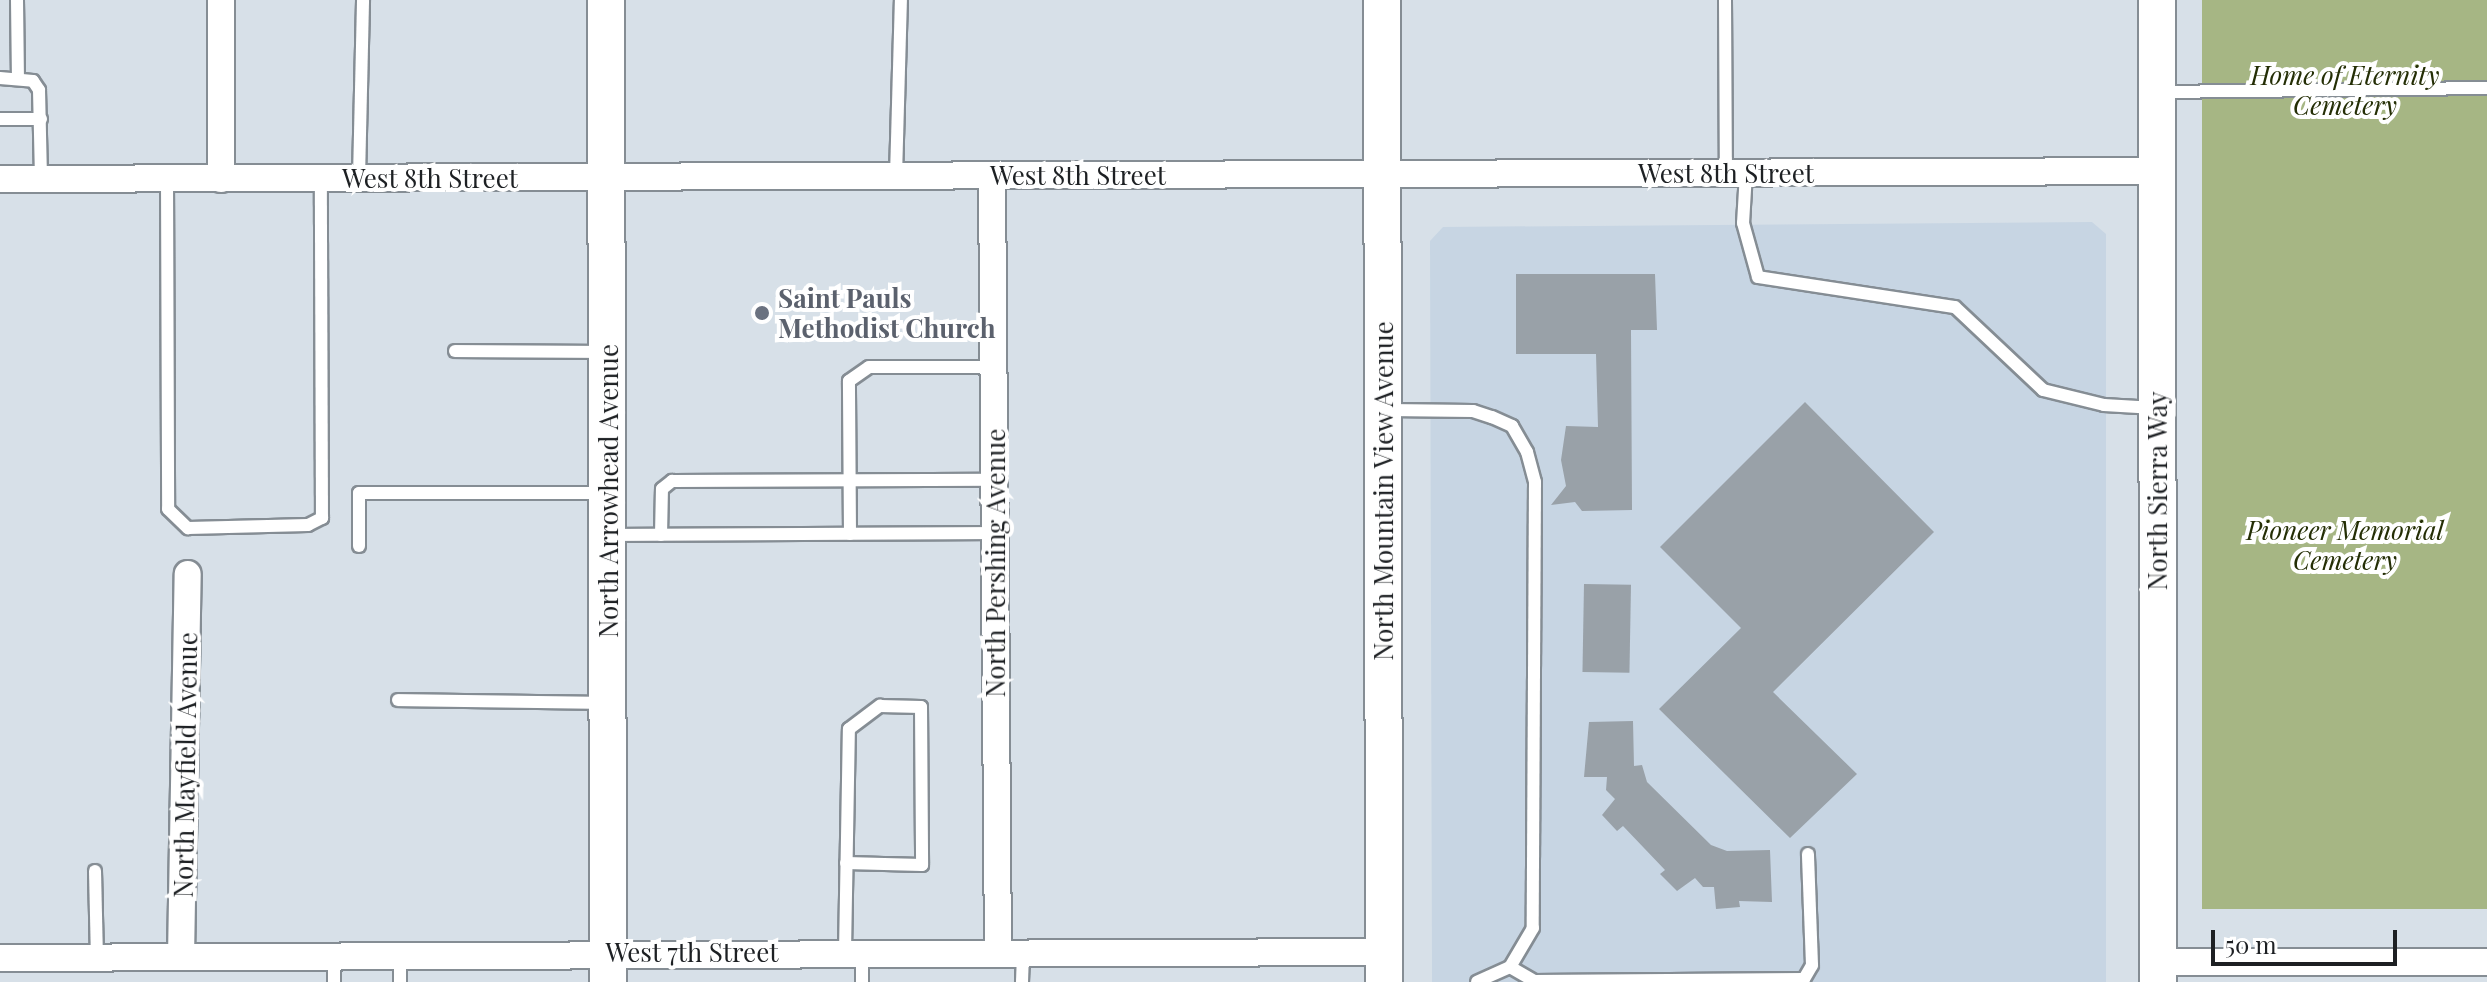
<!DOCTYPE html>
<html>
<head>
<meta charset="utf-8">
<style>
	body { margin:0 }
	#map { position:relative; width:2487px; height:982px; overflow:hidden; background:#d7e0e8; font-family:"Playfair Display",serif }
	div>[style] { position:absolute }
	.built>* { inset:0; background:#c7d5e3 }
	.green>* { inset:0; background:#a6b684; transform-origin:0 0 }
	.building>* { inset:0; background:#99a1a8; transform-origin:0 0 }
	.roads { filter:drop-shadow(2px 0 #858d94) drop-shadow(-2px 0 #858d94) drop-shadow(0 2px #858d94) drop-shadow(0 -2px #858d94) }
	.lane>* { height:12px; margin:-6px; padding:0 6px; transform-origin:6px; border-radius:6px; background:#fff }
	.street>* { height:26px; margin:-13px; padding:0 13px; transform-origin:13px; border-radius:13px; background:#fff }
	.secondary>* { height:36px; margin:-18px; padding:0 18px; transform-origin:18px; border-radius:18px; background:#fff }
	.dots>* { width:22px; height:22px; translate:-50% -50%; box-sizing:border-box; border:4px solid #fff; border-radius:50% }
	span { translate:-50% -50%; white-space:nowrap; text-align:center; line-height:1.15; -webkit-text-stroke:8px #fff; paint-order:stroke }
	.park-label { font-size:26px; color:#242e05; font-style:italic }
	.street-label { font-size:26px; color:#1d2023 }
	.worship-label { font-size:26px; color:#5b616d; font-weight:700 }
	.left { translate:0 -50%; text-align:left }
	.scale { position:absolute; left:2211px; top:930px; width:186px; height:36px; box-sizing:border-box; border:4px solid #1d2023; border-top:0; padding-left:10px; font-size:24px; line-height:28px; white-space:nowrap; color:#1d2023; -webkit-text-stroke:6px #fff; paint-order:stroke }
</style>
</head>
<body>
<div id="map">
	<div class="built">
		<i style="clip-path:polygon(2092px 222px,2106px 234px,2106px 982px,1432px 982px,1430px 241px,1443px 227px)"></i>
	</div>
	<div class="green">
		<i style="left:2202px;top:0;width:285px;height:909px"></i>
	</div>
	<div class="building">
		<i style="clip-path:polygon(1516px 274px,1655px 274px,1657px 330px,1631px 330px,1632px 510px,1582px 511px,1575px 502px,1551px 505px,1566px 486px,1561px 460px,1566px 426px,1598px 427px,1596px 354px,1516px 354px)"></i>
		<i style="clip-path:polygon(1805px 402px,1934px 532px,1773px 692px,1857px 774px,1790px 838px,1659px 709px,1741px 628px,1660px 547px)"></i>
		<i style="left:1584px;top:584px;width:47px;height:88px;rotate:1deg"></i>
		<i style="clip-path:polygon(1633px 721px,1634px 766px,1642px 765px,1647px 782px,1711px 845px,1727px 851px,1770px 850px,1772px 902px,1739px 901px,1740px 907px,1716px 909px,1714px 887px,1703px 887px,1695px 878px,1677px 891px,1660px 874px,1665px 870px,1623px 826px,1617px 831px,1602px 815px,1615px 799px,1606px 790px,1607px 777px,1584px 777px,1589px 722px)"></i>
	</div>
	<div class="roads">
		<div class="lane">
			<i style="left:17px;top:0;width:78px;rotate:89.3deg"></i>
			<i style="left:1725px;top:0;width:173px;rotate:89.7deg"></i>
			<i style="left:0;top:78px;width:33px;rotate:5deg"></i>
			<i style="left:33px;top:81px;width:11px;rotate:56deg"></i>
			<i style="left:39px;top:90px;width:89px;rotate:88.7deg"></i>
			<i style="left:2160px;top:92px;width:327px;rotate:-0.7deg"></i>
			<i style="left:0;top:119px;width:41px"></i>
			<i style="left:1746px;top:173px;width:50px;rotate:93.4deg"></i>
			<i style="left:1743px;top:223px;width:56px;rotate:74.5deg"></i>
			<i style="left:1758px;top:277px;width:199px;rotate:8.7deg"></i>
			<i style="left:1955px;top:307px;width:121px;rotate:43.3deg"></i>
			<i style="left:2043px;top:390px;width:63px;rotate:13.8deg"></i>
			<i style="left:2104px;top:405px;width:51px;rotate:3.4deg"></i>
			<i style="left:896px;top:176px;width:176px;rotate:-88.4deg"></i>
			<i style="left:359px;top:178px;width:178px;rotate:-88.7deg"></i>
			<i style="left:167px;top:179px;width:330px;rotate:89.8deg"></i>
			<i style="left:168px;top:509px;width:28px;rotate:44deg"></i>
			<i style="left:188px;top:528px;width:120px;rotate:-1.4deg"></i>
			<i style="left:308px;top:525px;width:16px;rotate:-27deg"></i>
			<i style="left:322px;top:518px;width:340px;rotate:-90.2deg"></i>
			<i style="left:455px;top:351px;width:149px;rotate:0.4deg"></i>
			<i style="left:1388px;top:410px;width:85px;rotate:0.7deg"></i>
			<i style="left:1473px;top:411px;width:20px;rotate:18deg"></i>
			<i style="left:1492px;top:417px;width:22px;rotate:24deg"></i>
			<i style="left:1512px;top:426px;width:30px;rotate:60deg"></i>
			<i style="left:1527px;top:452px;width:31px;rotate:75deg"></i>
			<i style="left:1535px;top:482px;width:446px;rotate:90.3deg"></i>
			<i style="left:1533px;top:928px;width:45px;rotate:120.5deg"></i>
			<i style="left:1510px;top:967px;width:36px;rotate:156deg"></i>
			<i style="left:850px;top:534px;width:153px;rotate:-90.4deg"></i>
			<i style="left:849px;top:381px;width:24px;rotate:-35deg"></i>
			<i style="left:869px;top:367px;width:124px"></i>
			<i style="left:611px;top:535px;width:384px;rotate:-0.3deg"></i>
			<i style="left:661px;top:535px;width:46px;rotate:-88.8deg"></i>
			<i style="left:662px;top:489px;width:13px;rotate:-39deg"></i>
			<i style="left:672px;top:481px;width:323px;rotate:-0.2deg"></i>
			<i style="left:359px;top:546px;width:53px;rotate:-90deg"></i>
			<i style="left:359px;top:493px;width:245px"></i>
			<i style="left:398px;top:700px;width:206px;rotate:0.8deg"></i>
			<i style="left:95px;top:871px;width:87px;rotate:88.7deg"></i>
			<i style="left:845px;top:952px;width:223px;rotate:-89deg"></i>
			<i style="left:849px;top:729px;width:39px;rotate:-37deg"></i>
			<i style="left:880px;top:706px;width:41px;rotate:1.4deg"></i>
			<i style="left:921px;top:707px;width:158px;rotate:89.6deg"></i>
			<i style="left:922px;top:865px;width:76px;rotate:-178.5deg"></i>
			<i style="left:862px;top:952px;width:30px;rotate:90deg"></i>
			<i style="left:400px;top:954px;width:28px;rotate:90deg"></i>
			<i style="left:334px;top:955px;width:27px;rotate:90deg"></i>
			<i style="left:1510px;top:967px;width:28px;rotate:30deg"></i>
			<i style="left:1534px;top:981px;width:270px;rotate:-0.4deg"></i>
			<i style="left:1804px;top:979px;width:16px;rotate:-60deg"></i>
			<i style="left:1812px;top:965px;width:111px;rotate:-92.1deg"></i>
			<i style="left:1022px;top:982px;width:29px;rotate:-88deg"></i>
		</div>
		<div class="street">
			<i style="left:992px;top:176px;width:775px;rotate:89.56deg"></i>
			<i style="left:0;top:179px;width:2157px;rotate:-0.21deg"></i>
			<i style="left:221px;top:179px;width:179px;rotate:-90deg"></i>
			<i style="left:181px;top:957px;width:383px;rotate:-89deg"></i>
			<i style="left:0;top:958px;width:1384px;rotate:-0.25deg"></i>
			<i style="left:2158px;top:962px;width:329px"></i>
		</div>
		<div class="secondary">
			<i style="left:606px;top:0;width:982px;rotate:89.88deg"></i>
			<i style="left:1382px;top:0;width:982px;rotate:89.88deg"></i>
			<i style="left:2157px;top:0;width:982px;rotate:89.94deg"></i>
		</div>
	</div>
	<div class="dots">
		<i style="left:762px;top:313px;background:#6b7280"></i>
	</div>
	<div class="park-label">
		<span style="left:2345px;top:90px">Home of Eternity<br>Cemetery</span>
		<span style="left:2345px;top:545px">Pioneer Memorial<br>Cemetery</span>
	</div>
	<div class="street-label">
		<span style="left:1726px;top:173px">West 8th Street</span>
		<span style="left:1078px;top:175px">West 8th Street</span>
		<span style="left:430px;top:178px">West 8th Street</span>
		<span style="left:608px;top:491px;rotate:-90deg">North Arrowhead Avenue</span>
		<span style="left:1383px;top:491px;rotate:-90deg">North Mountain View Avenue</span>
		<span style="left:2157px;top:491px;rotate:-90deg">North Sierra Way</span>
		<span style="left:995px;top:563px;rotate:-90deg">North Pershing Avenue</span>
		<span style="left:185px;top:765px;rotate:-89deg">North Mayfield Avenue</span>
		<span style="left:692px;top:952px">West 7th Street</span>
	</div>
	<div class="worship-label">
		<span class="left" style="left:778px;top:313px">Saint Pauls<br>Methodist Church</span>
	</div>
	<div class="scale">50 m</div>
</div>
</body>
</html>
